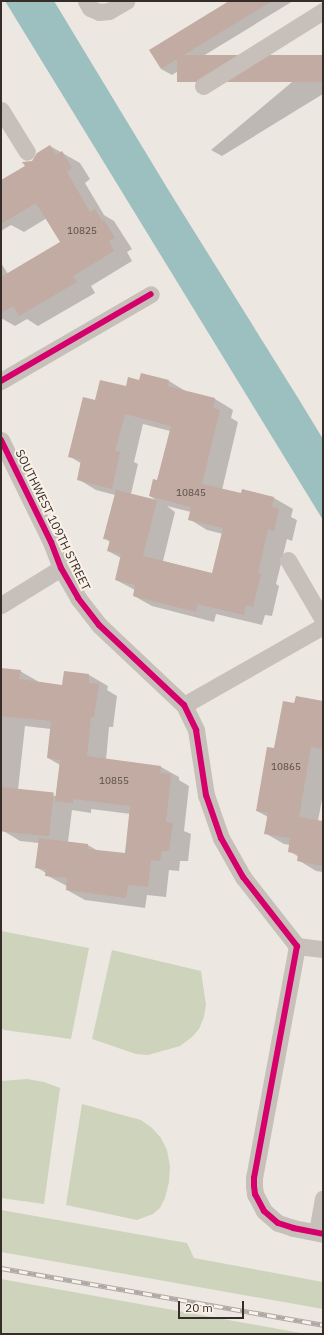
<!DOCTYPE html>
<html>
<head>
<meta charset="utf-8">
<style>
	body { margin:0 }
	#map { position:relative; width:324px; height:1335px; overflow:hidden; background:#ede7e1; font-family:"IBM Plex Sans",sans-serif }
	div>[style] { position:absolute }
	.green>* { inset:0; background:#ced3bb }
	.water>* { inset:0; background:#9cbfbf }
	.shadow>* { inset:0; background:#0003 }
	.building>* { inset:0; background:#c1aba2; transform-origin:0 0 }
	.minor>* { height:17px; margin:-8.5px; padding:0 8.5px; transform-origin:8.5px; border-radius:8.5px; background:#c7c0ba }
	.rail>* { height:4.5px; margin-top:-2.25px; transform-origin:0; background:repeating-linear-gradient(90deg,#faf2e9 0 9px,#aea9a5 0 18px); box-sizing:border-box; border-block:1px solid #aea9a5 }
	.cycleway>* { height:6px; margin:-3px; padding:0 3px; transform-origin:3px; border-radius:3px; background:#d6006c }
	span { translate:-50% -50%; white-space:nowrap; text-align:center; line-height:1.15; -webkit-text-stroke:4px #faf2e9; paint-order:stroke }
	.number-label { font-size:10px; color:#5a4c46 }
	.number-label span { -webkit-text-stroke-width:0 }
	.street-label { font-size:12px; color:#372d28 }
	.frame { position:absolute; inset:0; border:2px solid #372d28; pointer-events:none }
	.scale { position:absolute; left:178px; top:1301px; width:66px; height:18px; box-sizing:border-box; border:2px solid #372d28; border-top:0; padding-left:5px; font-size:12px; line-height:14px; white-space:nowrap; color:#372d28; -webkit-text-stroke:3px #faf2e9; paint-order:stroke }
</style>
</head>
<body>
<div id="map">
	<div class="green">
		<i style="clip-path:polygon(1px 931px,89px 948px,71px 1039px,4px 1030px,1px 1027px)"></i>
		<i style="clip-path:polygon(112px 950px,201px 971px,206px 1005px,204px 1017px,199px 1029px,192px 1037px,180px 1046px,148px 1055px,136px 1054px,92px 1039px)"></i>
		<i style="clip-path:polygon(27px 1079px,44px 1082px,60px 1088px,44px 1204px,1px 1198px,1px 1081px)"></i>
		<i style="clip-path:polygon(82px 1104px,141px 1120px,152px 1128px,161px 1138px,167px 1150px,170px 1166px,169px 1182px,165px 1198px,160px 1208px,153px 1214px,137px 1220px,66px 1205px)"></i>
		<i style="clip-path:polygon(1px 1210px,187px 1243px,194px 1258px,323px 1282px,323px 1309px,1px 1252px)"></i>
		<i style="clip-path:polygon(1px 1279px,306px 1334px,1px 1334px)"></i>
	</div>
	<div class="water">
		<i style="clip-path:polygon(5px 1px,54px 1px,169px 191px,298px 398px,323px 439px,323px 520px)"></i>
	</div>
	<div class="shadow">
		<i style="clip-path:polygon(231px 1px,293px 1px,172px 75px,161px 69px)"></i>
		<i style="clip-path:polygon(323px 56px,323px 94px,222px 156px,211px 150px)"></i>
		<i style="clip-path:polygon(50px 146px,80px 163px,90px 179px,85px 183px,104px 215px,114px 221px,132px 249px,127px 252px,132px 261px,91px 286px,95px 293px,38px 326px,27px 319px,15px 326px,1px 318px,1px 263px,8px 274px,61px 242px,47px 218px,24px 232px,11px 225px,1px 231px,1px 181px,32px 162px)"></i>
		<i style="clip-path:polygon(evenodd,142px 374px,169px 381px,187px 392px,215px 399px,233px 410px,231px 418px,238px 422px,222px 490px,242px 495px,243px 491px,274px 498px,293px 509px,291px 517px,297px 520px,292px 541px,287px 539px,276px 584px,279px 586px,272px 616px,265px 615px,262px 625px,216px 614px,214px 622px,152px 606px,134px 596px,135px 590px,116px 580px,121px 558px,108px 551px,110px 542px,104px 538px,115px 495px,96px 490px,78px 479px,82px 464px,69px 456px,95px 401px,140px 381px,142px 374px,143px 424px,170px 431px,158px 481px,150px 496px,157px 501px,131px 494px,138px 464px,134px 462px,143px 424px,142px 374px,167px 506px,191px 512px,189px 519px,207px 530px,223px 534px,213px 574px,163px 561px,175px 512px,167px 506px)"></i>
		<i style="clip-path:polygon(evenodd,1px 669px,20px 671px,39px 682px,63px 686px,65px 672px,89px 675px,108px 686px,107px 690px,117px 696px,113px 727px,109px 727px,106px 760px,161px 767px,179px 777px,179px 780px,189px 786px,184px 831px,191px 834px,188px 861px,180px 861px,179px 871px,169px 870px,166px 897px,147px 895px,145px 908px,85px 900px,67px 890px,67px 886px,46px 875px,46px 873px,36px 867px,39px 843px,20px 841px,2px 830px,1px 669px,25px 726px,51px 729px,48px 758px,60px 765px,56px 796px,18px 790px,25px 726px,1px 669px,91px 809px,131px 814px,126px 854px,98px 851px,88px 845px,68px 842px,72px 810px,91px 813px,91px 809px)"></i>
		<i style="clip-path:polygon(323px 702px,323px 794px,318px 821px,323px 822px,323px 872px,316px 871px,298px 860px,299px 857px,289px 851px,290px 845px,284px 844px,265px 833px,268px 817px,257px 811px,274px 749px,295px 704px)"></i>
	</div>
	<div class="building">
		<i style="clip-path:polygon(229px 1px,272px 1px,161px 69px,149px 50px)"></i>
		<i style="left:323px;top:55px;width:27px;height:146px;rotate:90deg"></i>
		<i style="clip-path:polygon(50px 145px,56px 155px,62px 151px,72px 168px,67px 172px,90px 212px,95px 209px,102px 221px,104px 220px,115px 238px,109px 241px,114px 251px,73px 276px,77px 282px,19px 316px,13px 306px,1px 313px,1px 277px,60px 242px,36px 203px,1px 224px,1px 180px,25px 166px,22px 162px,32px 161px,37px 153px)"></i>
		<i style="clip-path:polygon(141px 373px,169px 380px,167px 386px,215px 398px,213px 408px,220px 410px,202px 484px,241px 493px,242px 489px,274px 497px,272px 507px,279px 509px,274px 531px,268px 529px,258px 573px,261px 574px,253px 607px,246px 605px,244px 615px,197px 604px,196px 612px,133px 596px,135px 585px,115px 580px,121px 554px,107px 551px,110px 540px,103px 539px,116px 490px,157px 500px,143px 556px,212px 573px,223px 528px,188px 520px,191px 507px,149px 496px,153px 479px,157px 480px,171px 426px,125px 414px,115px 451px,120px 452px,112px 489px,77px 480px,81px 460px,68px 457px,83px 397px,95px 400px,100px 380px,126px 386px,128px 377px,139px 380px)"></i>
		<i style="clip-path:polygon(1px 668px,21px 670px,19px 679px,62px 685px,64px 671px,89px 674px,89px 683px,99px 684px,94px 717px,91px 717px,87px 756px,161px 766px,160px 773px,171px 774px,166px 822px,173px 823px,169px 851px,162px 851px,160px 861px,151px 860px,148px 887px,128px 885px,126px 898px,66px 890px,67px 878px,45px 876px,46px 869px,35px 868px,39px 838px,88px 844px,88px 849px,125px 853px,130px 806px,73px 799px,73px 803px,55px 801px,60px 760px,47px 758px,51px 721px,1px 716px)"></i>
		<i style="clip-path:polygon(296px 696px,323px 701px,323px 749px,311px 747px,299px 817px,323px 821px,323px 866px,297px 861px,298px 854px,288px 852px,290px 838px,264px 834px,268px 813px,256px 811px,267px 747px,274px 748px,283px 701px,294px 703px)"></i>
		<i style="left:1px;top:787px;width:53px;height:44px;rotate:6deg"></i>
	</div>
	<div class="minor">
		<i style="left:86px;top:1px;width:8px;rotate:60deg"></i>
		<i style="left:90px;top:8px;width:10px;rotate:24deg"></i>
		<i style="left:99px;top:12px;width:10px;rotate:-6deg"></i>
		<i style="left:109px;top:11px;width:20px;rotate:-30deg"></i>
		<i style="left:203px;top:86px;width:142px;rotate:-32deg"></i>
		<i style="left:1px;top:110px;width:49px;rotate:58.2deg"></i>
		<i style="left:1px;top:381px;width:173px;rotate:-30.1deg"></i>
		<i style="left:1px;top:440px;width:114px;rotate:63.9deg"></i>
		<i style="left:51px;top:542px;width:28px;rotate:69deg"></i>
		<i style="left:61px;top:568px;width:34px;rotate:60deg"></i>
		<i style="left:78px;top:598px;width:34px;rotate:52deg"></i>
		<i style="left:99px;top:625px;width:117px;rotate:43.3deg"></i>
		<i style="left:184px;top:705px;width:28px;rotate:64deg"></i>
		<i style="left:196px;top:730px;width:66px;rotate:81.3deg"></i>
		<i style="left:206px;top:795px;width:46px;rotate:70.8deg"></i>
		<i style="left:221px;top:838px;width:45px;rotate:60.6deg"></i>
		<i style="left:243px;top:877px;width:88px;rotate:52deg"></i>
		<i style="left:288px;top:560px;width:69px;rotate:59.7deg"></i>
		<i style="left:1px;top:605px;width:70px;rotate:-31.7deg"></i>
		<i style="left:184px;top:705px;width:160px;rotate:-29.6deg"></i>
		<i style="left:297px;top:946px;width:236px;rotate:100.5deg"></i>
		<i style="left:254px;top:1178px;width:8px;rotate:90deg"></i>
		<i style="left:254px;top:1186px;width:8px;rotate:83deg"></i>
		<i style="left:255px;top:1194px;width:19px;rotate:62deg"></i>
		<i style="left:264px;top:1211px;width:18px;rotate:41deg"></i>
		<i style="left:278px;top:1223px;width:16px;rotate:18deg"></i>
		<i style="left:293px;top:1228px;width:31px;rotate:11deg"></i>
		<i style="left:297px;top:946px;width:26px;rotate:7deg"></i>
		<i style="left:317px;top:1232px;width:34px;rotate:-80deg"></i>
	</div>
	<div class="rail">
		<i style="left:1px;top:1268px;width:327px;rotate:10deg"></i>
	</div>
	<div class="cycleway">
		<i style="left:1px;top:381px;width:173px;rotate:-30.1deg"></i>
		<i style="left:1px;top:440px;width:114px;rotate:63.9deg"></i>
		<i style="left:51px;top:542px;width:28px;rotate:69deg"></i>
		<i style="left:61px;top:568px;width:34px;rotate:60deg"></i>
		<i style="left:78px;top:598px;width:34px;rotate:52deg"></i>
		<i style="left:99px;top:625px;width:117px;rotate:43.3deg"></i>
		<i style="left:184px;top:705px;width:28px;rotate:64deg"></i>
		<i style="left:196px;top:730px;width:66px;rotate:81.3deg"></i>
		<i style="left:206px;top:795px;width:46px;rotate:70.8deg"></i>
		<i style="left:221px;top:838px;width:45px;rotate:60.6deg"></i>
		<i style="left:243px;top:877px;width:88px;rotate:52deg"></i>
		<i style="left:297px;top:946px;width:236px;rotate:100.5deg"></i>
		<i style="left:254px;top:1178px;width:8px;rotate:90deg"></i>
		<i style="left:254px;top:1186px;width:8px;rotate:83deg"></i>
		<i style="left:255px;top:1194px;width:19px;rotate:62deg"></i>
		<i style="left:264px;top:1211px;width:18px;rotate:41deg"></i>
		<i style="left:278px;top:1223px;width:16px;rotate:18deg"></i>
		<i style="left:293px;top:1228px;width:31px;rotate:11deg"></i>
	</div>
	<div class="number-label">
		<span style="left:82px;top:231px">10825</span>
		<span style="left:191px;top:493px">10845</span>
		<span style="left:286px;top:767px">10865</span>
		<span style="left:114px;top:781px">10855</span>
	</div>
	<div class="street-label">
		<span style="left:53px;top:520px;rotate:64deg">SOUTHWEST 109TH STREET</span>
	</div>
	<div class="frame"></div>
	<div class="scale">20 m</div>
</div>
</body>
</html>
